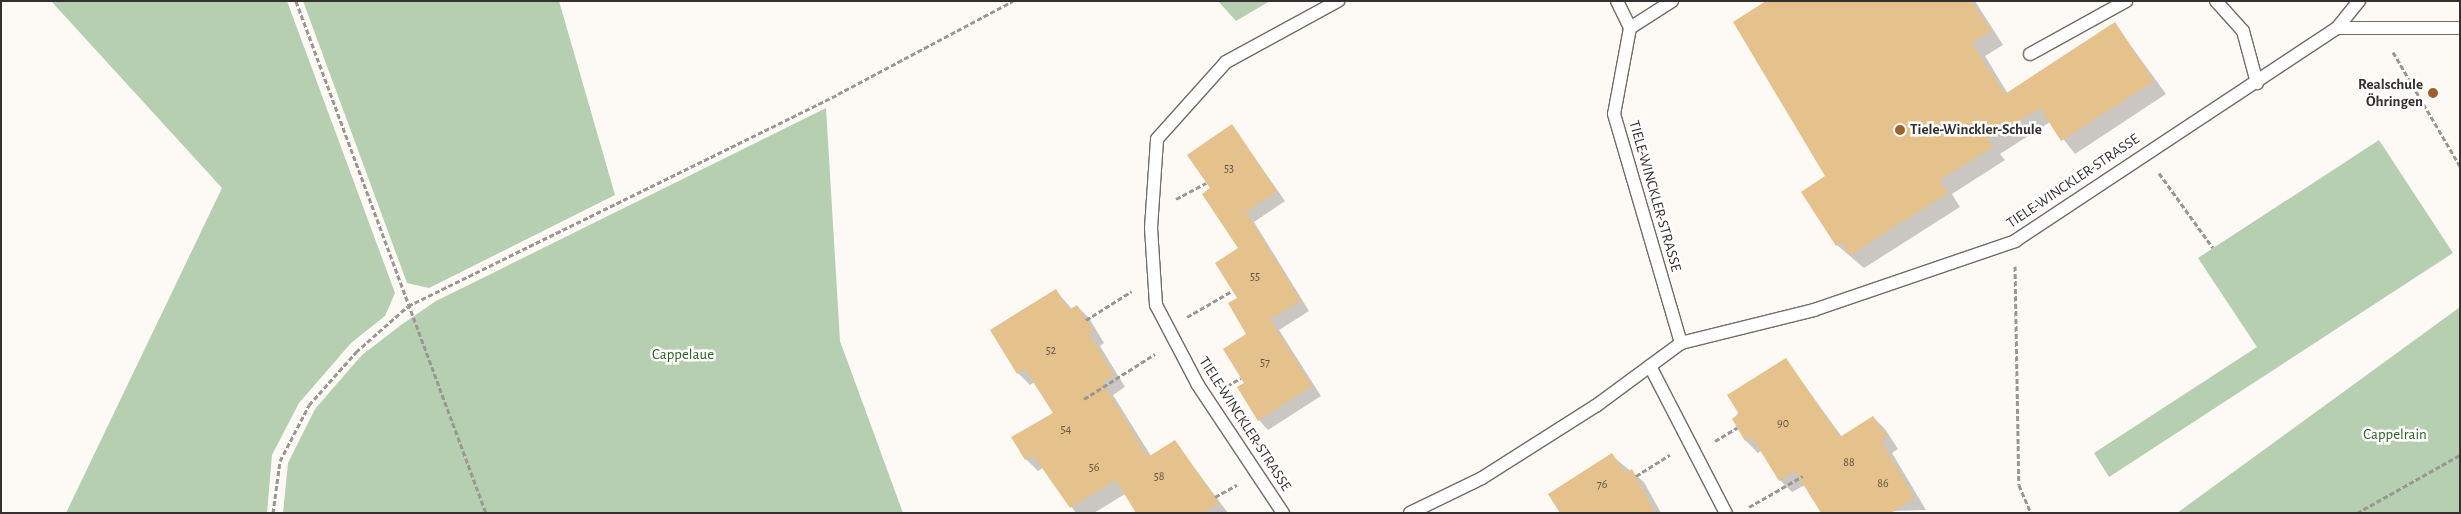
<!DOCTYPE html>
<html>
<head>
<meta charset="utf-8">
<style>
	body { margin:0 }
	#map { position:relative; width:2461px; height:514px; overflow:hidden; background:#fdf9f4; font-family:"Alegreya Sans",sans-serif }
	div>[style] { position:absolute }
	.green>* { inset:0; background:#b5cfb0 }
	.shadow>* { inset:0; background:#0003 }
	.building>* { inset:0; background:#e5c18b }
	.path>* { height:3px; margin-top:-1.5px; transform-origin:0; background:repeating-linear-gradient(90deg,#9a9793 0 5px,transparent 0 7.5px) }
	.roads { filter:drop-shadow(1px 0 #706d68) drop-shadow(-1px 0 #706d68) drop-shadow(0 1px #706d68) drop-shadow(0 -1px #706d68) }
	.lane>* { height:12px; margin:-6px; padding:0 6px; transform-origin:6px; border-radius:6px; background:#fff }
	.dots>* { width:14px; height:14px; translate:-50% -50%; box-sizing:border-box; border:2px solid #fff; border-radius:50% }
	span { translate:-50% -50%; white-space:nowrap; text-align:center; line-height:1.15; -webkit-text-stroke:5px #fff; paint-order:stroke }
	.number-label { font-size:12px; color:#605546 }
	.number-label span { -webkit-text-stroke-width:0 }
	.poi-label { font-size:15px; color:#33312f; font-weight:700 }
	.right { translate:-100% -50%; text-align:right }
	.left { translate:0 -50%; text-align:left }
	.street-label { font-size:15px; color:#33312f }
	.park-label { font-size:15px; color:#2a6121 }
	.frame { position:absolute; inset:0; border:2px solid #33312f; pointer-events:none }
</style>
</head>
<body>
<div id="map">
	<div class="green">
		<i style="clip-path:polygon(51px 1px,287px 1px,395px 293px,385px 316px,351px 343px,299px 403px,272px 455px,267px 513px,66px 513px,222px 188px)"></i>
		<i style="clip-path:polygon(303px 1px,559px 1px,615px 195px,429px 288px,407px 283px)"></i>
		<i style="clip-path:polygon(1218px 1px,1270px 1px,1236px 21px)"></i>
		<i style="clip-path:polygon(826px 108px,840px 341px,903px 513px,283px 513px,288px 463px,315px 409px,362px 355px,401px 325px,436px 301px)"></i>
		<i style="clip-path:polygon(2379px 140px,2453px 253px,2109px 477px,2094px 453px,2257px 347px,2198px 258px)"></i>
		<i style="clip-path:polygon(2460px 307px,2460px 513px,2177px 513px)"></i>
	</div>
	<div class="shadow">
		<i style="clip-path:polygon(1835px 1px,1975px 1px,2003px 45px,1985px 56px,2008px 94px,2115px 24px,2166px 94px,2075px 154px,2050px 122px,2000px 154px,2005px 160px,1952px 194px,1960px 207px,1864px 268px,1837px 245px,1826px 177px)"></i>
		<i style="clip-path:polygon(1232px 126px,1285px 201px,1254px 222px,1309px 311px,1279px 330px,1321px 396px,1268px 430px,1259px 420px,1246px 383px,1248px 334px,1238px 299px,1240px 249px,1212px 189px)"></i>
		<i style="clip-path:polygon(1056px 291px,1072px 309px,1077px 306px,1089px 318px,1104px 343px,1100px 346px,1125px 387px,1113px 395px,1151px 456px,1175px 442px,1228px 513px,1137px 513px,1125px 494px,1094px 513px,1076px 513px,1043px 468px,1038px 471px,1026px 459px,1013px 438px,1054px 413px,1035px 382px,1030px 385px,1018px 373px)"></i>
		<i style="clip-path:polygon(1786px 360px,1842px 437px,1873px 417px,1885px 429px,1898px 449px,1892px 453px,1926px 510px,1822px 513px,1805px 485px,1792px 492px,1780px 480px,1762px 450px,1758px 453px,1746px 441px,1733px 419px)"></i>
		<i style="clip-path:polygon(1611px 455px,1644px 482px,1661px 513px,1562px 513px)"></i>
	</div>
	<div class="building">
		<i style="clip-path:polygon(1766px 1px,1972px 1px,1991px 31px,1972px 43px,2005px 94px,2115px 22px,2154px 81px,2061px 141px,2040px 108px,1988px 140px,1993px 147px,1940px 180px,1948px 193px,1850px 255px,1842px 242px,1836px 246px,1801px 192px,1825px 176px,1733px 22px)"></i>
		<i style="clip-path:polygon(1232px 124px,1277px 191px,1246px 212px,1301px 301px,1270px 319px,1312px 386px,1258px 421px,1237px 387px,1244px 383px,1223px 349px,1246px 334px,1228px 303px,1237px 298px,1215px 263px,1238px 248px,1202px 194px,1210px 188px,1187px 155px)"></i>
		<i style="clip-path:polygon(1056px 289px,1069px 310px,1077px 305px,1093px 331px,1089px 334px,1114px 375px,1102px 382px,1148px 457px,1175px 440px,1219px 503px,1203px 513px,1136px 513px,1116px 480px,1070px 508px,1033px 455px,1025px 460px,1011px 437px,1053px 413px,1025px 369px,1017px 374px,990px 330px)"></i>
		<i style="clip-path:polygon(1786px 358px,1840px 437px,1873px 416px,1887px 437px,1881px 441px,1915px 498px,1891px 513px,1821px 513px,1795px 471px,1779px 481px,1752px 437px,1745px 441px,1732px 419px,1739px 414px,1727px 395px)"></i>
		<i style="clip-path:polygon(1612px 453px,1625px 473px,1632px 469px,1655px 513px,1560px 513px,1548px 494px)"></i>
	</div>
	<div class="path">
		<i style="left:296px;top:1px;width:546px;rotate:69.64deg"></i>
		<i style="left:2393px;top:52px;width:132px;rotate:59.6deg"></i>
		<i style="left:2159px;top:173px;width:92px;rotate:54.2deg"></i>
		<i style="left:1176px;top:199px;width:34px;rotate:-28deg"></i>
		<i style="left:2015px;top:266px;width:219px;rotate:89deg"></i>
		<i style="left:2019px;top:485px;width:30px;rotate:67deg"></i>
		<i style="left:1187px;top:317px;width:52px;rotate:-30deg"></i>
		<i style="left:1086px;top:320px;width:54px;rotate:-32.2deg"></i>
		<i style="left:1227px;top:386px;width:16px;rotate:-30deg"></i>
		<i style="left:1084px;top:399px;width:84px;rotate:-32.4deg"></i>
		<i style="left:1715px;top:441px;width:26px;rotate:-31deg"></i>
		<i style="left:1636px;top:476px;width:40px;rotate:-32deg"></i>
		<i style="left:1215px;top:497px;width:25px;rotate:-29deg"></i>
		<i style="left:1749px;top:507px;width:62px;rotate:-29.9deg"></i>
		<i style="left:273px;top:513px;width:52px;rotate:-82.3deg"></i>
		<i style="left:280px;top:461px;width:63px;rotate:-62.6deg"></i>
		<i style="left:309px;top:405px;width:71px;rotate:-48.4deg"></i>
		<i style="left:356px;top:352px;width:69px;rotate:-41.5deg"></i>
		<i style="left:408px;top:306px;width:479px;rotate:-26.2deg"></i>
		<i style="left:838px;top:94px;width:198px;rotate:-28deg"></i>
		<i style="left:2357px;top:513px;width:118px;rotate:-29.4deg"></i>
	</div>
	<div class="roads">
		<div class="lane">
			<i style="left:1617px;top:1px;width:30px;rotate:64deg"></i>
			<i style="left:1630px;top:28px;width:87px;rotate:100.5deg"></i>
			<i style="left:1614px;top:114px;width:239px;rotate:73.7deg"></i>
			<i style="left:2216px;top:1px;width:40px;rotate:48deg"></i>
			<i style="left:2243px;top:31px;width:54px;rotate:74.9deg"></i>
			<i style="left:1630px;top:28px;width:50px;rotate:-32.7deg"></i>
			<i style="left:2337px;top:28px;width:123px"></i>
			<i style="left:2030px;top:54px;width:110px;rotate:-28.9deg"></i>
			<i style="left:1650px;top:366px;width:165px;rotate:62.7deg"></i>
			<i style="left:1283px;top:513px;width:154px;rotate:-123.6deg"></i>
			<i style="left:1198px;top:385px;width:90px;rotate:-117.7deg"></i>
			<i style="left:1156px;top:305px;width:77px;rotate:-93.7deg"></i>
			<i style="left:1151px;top:228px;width:89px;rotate:-86.1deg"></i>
			<i style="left:1157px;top:139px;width:103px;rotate:-48.1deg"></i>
			<i style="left:1226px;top:62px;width:128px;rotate:-28.6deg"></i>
			<i style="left:1410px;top:513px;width:80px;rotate:-25.9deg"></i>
			<i style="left:1482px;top:478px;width:136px;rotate:-32.4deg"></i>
			<i style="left:1597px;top:405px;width:104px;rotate:-36.4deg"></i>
			<i style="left:1681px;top:343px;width:137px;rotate:-13.9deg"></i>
			<i style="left:1814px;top:310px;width:213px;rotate:-18.9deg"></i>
			<i style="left:2015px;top:241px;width:386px;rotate:-33.5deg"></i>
			<i style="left:2337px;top:28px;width:35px;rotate:-51deg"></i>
		</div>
	</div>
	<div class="dots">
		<i style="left:2433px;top:93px;background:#a15f2b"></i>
		<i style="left:1900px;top:130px;background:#a15f2b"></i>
	</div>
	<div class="number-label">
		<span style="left:1229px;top:169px">53</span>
		<span style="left:1255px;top:277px">55</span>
		<span style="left:1051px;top:351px">52</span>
		<span style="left:1265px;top:363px">57</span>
		<span style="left:1783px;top:424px">90</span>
		<span style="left:1066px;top:430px">54</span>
		<span style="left:1849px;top:463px">88</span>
		<span style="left:1094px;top:468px">56</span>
		<span style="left:1159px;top:477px">58</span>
		<span style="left:1883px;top:484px">86</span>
		<span style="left:1602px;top:485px">76</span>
	</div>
	<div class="poi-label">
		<span class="right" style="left:2423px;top:93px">Realschule<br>Öhringen</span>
		<span class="left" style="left:1910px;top:130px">Tiele-Winckler-Schule</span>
	</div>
	<div class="street-label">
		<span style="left:2073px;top:181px;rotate:-34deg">TIELE-WINCKLER-STRASSE</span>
		<span style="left:1655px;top:196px;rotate:74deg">TIELE-WINCKLER-STRASSE</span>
		<span style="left:1245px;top:424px;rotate:57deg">TIELE-WINCKLER-STRASSE</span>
	</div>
	<div class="park-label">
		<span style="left:683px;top:355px">Cappelaue</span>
		<span style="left:2395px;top:435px">Cappelrain</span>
	</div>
	<div class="frame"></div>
</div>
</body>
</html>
